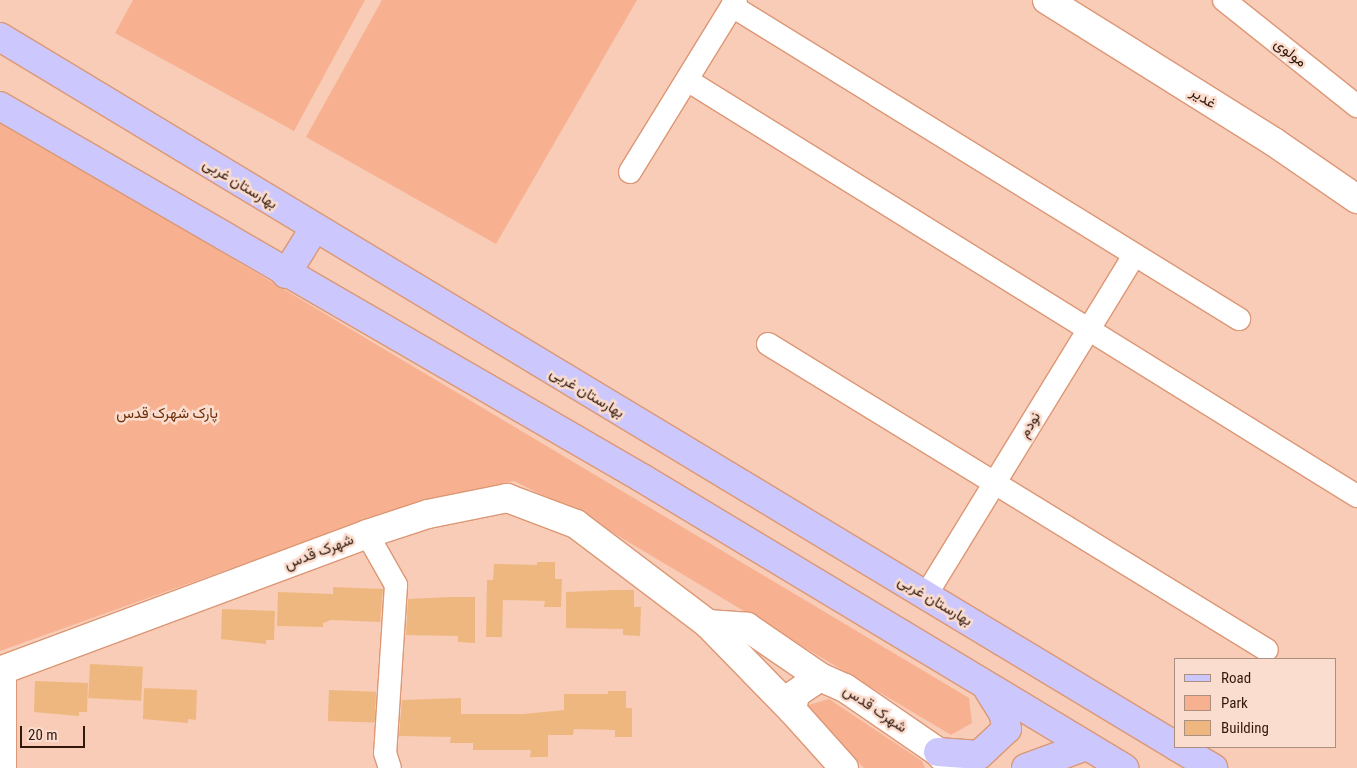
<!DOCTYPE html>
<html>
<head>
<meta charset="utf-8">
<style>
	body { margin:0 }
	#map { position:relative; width:1357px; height:768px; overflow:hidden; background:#f8ccb7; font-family:"Roboto Condensed",Vazirmatn,sans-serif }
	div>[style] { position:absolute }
	.green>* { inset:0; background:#f7b190 }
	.building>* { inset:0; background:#eeb77f; transform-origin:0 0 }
	.roads { filter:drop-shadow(1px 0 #dc9775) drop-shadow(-1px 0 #dc9775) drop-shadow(0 1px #dc9775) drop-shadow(0 -1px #dc9775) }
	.minor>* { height:22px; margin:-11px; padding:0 11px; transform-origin:11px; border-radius:11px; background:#fff }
	.tertiary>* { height:28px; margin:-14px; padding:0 14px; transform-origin:14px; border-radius:14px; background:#fff }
	.primary>* { height:28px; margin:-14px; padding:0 14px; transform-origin:14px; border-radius:14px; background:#ccc8fd }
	span { translate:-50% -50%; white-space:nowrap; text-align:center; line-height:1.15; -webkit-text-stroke:5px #fbddcf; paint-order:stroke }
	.street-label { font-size:15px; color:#33190b }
	.park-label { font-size:15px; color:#6e2f08 }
	.legend { position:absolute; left:1174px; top:658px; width:162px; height:90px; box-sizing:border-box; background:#fbddcf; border:1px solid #ab8f81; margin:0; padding:6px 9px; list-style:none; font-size:15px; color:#33190b }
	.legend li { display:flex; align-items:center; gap:10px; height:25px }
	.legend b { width:25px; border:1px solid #ab8f81 }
	.scale { position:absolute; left:20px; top:726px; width:65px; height:22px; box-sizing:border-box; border:2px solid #33190b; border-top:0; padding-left:6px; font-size:15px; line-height:18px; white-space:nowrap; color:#33190b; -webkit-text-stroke:4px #fbddcf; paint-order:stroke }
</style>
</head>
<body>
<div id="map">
	<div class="green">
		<i style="clip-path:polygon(133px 0,365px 0,294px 131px,115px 33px)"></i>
		<i style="clip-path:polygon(382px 0,637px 0,496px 244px,306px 137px)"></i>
		<i style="clip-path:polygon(0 120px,969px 698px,972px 723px,951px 735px,590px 519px,514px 481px,369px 519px,0 651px)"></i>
		<i style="clip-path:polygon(829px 699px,922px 761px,925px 768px,864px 768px,805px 706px)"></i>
	</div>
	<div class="building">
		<i style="clip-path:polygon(537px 562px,555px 562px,555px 579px,562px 579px,561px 607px,544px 607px,545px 601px,503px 600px,502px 637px,486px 637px,487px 580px,493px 580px,494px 564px,537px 565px)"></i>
		<i style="clip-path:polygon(333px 587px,383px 589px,380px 622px,331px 620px,323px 623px,323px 627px,277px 626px,278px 592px,333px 594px)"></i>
		<i style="clip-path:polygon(616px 590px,634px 590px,634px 607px,641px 607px,640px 636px,623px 635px,623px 629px,566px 628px,566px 592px)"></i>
		<i style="clip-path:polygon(450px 597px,475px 597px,475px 643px,458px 642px,458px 636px,406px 635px,408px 599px)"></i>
		<i style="clip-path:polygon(222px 609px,275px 611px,274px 640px,266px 640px,266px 644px,221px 639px)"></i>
		<i style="left:90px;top:664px;width:53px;height:34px;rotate:3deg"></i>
		<i style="clip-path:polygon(35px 681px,88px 683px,87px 712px,79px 712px,79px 716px,34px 712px)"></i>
		<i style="clip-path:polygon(144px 688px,197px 690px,196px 720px,188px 719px,188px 723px,143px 719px)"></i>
		<i style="left:329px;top:690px;width:47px;height:31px;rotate:2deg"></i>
		<i style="clip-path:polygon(608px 691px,626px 691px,626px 708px,632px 708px,632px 737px,615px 737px,615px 730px,574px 729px,573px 735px,548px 735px,548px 757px,530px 757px,531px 750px,473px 750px,473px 743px,450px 743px,451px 737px,399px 736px,402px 700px,461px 698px,461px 714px,523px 714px,564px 710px,564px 694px,608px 694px)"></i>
	</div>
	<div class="roads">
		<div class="minor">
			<i style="left:1224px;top:0;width:170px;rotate:38.6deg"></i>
			<i style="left:732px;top:6px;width:596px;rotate:31.69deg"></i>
			<i style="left:687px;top:80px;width:789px;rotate:31.84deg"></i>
			<i style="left:630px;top:172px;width:202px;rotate:-58.4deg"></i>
			<i style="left:768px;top:344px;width:585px;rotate:31.52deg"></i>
			<i style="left:367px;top:534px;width:59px;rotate:60.4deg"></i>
			<i style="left:396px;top:585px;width:168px;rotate:93.7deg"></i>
			<i style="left:385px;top:753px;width:16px;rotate:72deg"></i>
			<i style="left:926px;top:595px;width:399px;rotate:-58.5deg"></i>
		</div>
		<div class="tertiary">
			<i style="left:1047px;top:0;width:268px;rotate:32deg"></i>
			<i style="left:1274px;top:142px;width:101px;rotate:34.5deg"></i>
			<i style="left:708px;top:624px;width:39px;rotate:4deg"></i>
			<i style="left:747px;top:627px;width:88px;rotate:34.4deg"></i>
			<i style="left:2px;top:768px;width:98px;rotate:-90deg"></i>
			<i style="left:2px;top:670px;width:390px;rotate:-20.4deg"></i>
			<i style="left:367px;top:534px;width:64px;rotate:-18.2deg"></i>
			<i style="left:428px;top:514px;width:81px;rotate:-11.4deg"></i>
			<i style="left:507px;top:498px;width:74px;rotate:20.6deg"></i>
			<i style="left:576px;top:524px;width:166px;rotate:37.1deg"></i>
			<i style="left:708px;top:624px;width:120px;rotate:45.7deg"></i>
			<i style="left:844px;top:768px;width:78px;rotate:-131.9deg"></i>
			<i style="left:792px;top:710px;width:16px;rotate:-79deg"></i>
			<i style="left:795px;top:694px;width:30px;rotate:-34deg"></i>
			<i style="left:820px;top:677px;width:27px;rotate:24deg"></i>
			<i style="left:845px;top:688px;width:113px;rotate:34.5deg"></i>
			<i style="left:938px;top:752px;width:22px;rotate:47deg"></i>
		</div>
		<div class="primary">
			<i style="left:0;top:37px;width:1373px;rotate:31.09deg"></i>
			<i style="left:0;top:106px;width:742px;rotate:30.09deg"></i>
			<i style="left:642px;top:478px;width:563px;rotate:31.03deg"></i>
			<i style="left:286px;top:274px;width:53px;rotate:-58.1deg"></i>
			<i style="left:1177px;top:747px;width:42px;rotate:30.3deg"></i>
			<i style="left:938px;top:752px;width:41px;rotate:4.2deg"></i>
			<i style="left:979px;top:755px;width:38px;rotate:-43deg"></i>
			<i style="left:1007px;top:729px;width:16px;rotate:-104deg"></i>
			<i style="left:1003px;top:713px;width:28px;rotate:-122deg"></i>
			<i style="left:1026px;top:768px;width:64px;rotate:-20.1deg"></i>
		</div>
	</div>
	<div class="street-label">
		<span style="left:1290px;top:53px;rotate:38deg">مولوی</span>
		<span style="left:1203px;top:98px;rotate:32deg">غدیر</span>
		<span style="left:240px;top:184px;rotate:31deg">بهارستان غربی</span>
		<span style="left:587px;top:393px;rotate:31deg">بهارستان غربی</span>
		<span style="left:1030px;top:425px;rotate:-59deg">نودم</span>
		<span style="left:319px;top:552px;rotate:-21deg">شهرک قدس</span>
		<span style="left:935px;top:601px;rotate:31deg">بهارستان غربی</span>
		<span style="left:875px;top:709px;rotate:34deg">شهرک قدس</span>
	</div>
	<div class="park-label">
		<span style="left:167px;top:414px">پارک شهرک قدس</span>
	</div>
	<ul class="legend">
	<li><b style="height:6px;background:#ccc8fd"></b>Road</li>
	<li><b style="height:14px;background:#f7b190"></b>Park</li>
	<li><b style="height:14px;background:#eeb77f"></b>Building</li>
	</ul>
	<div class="scale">20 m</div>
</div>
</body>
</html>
